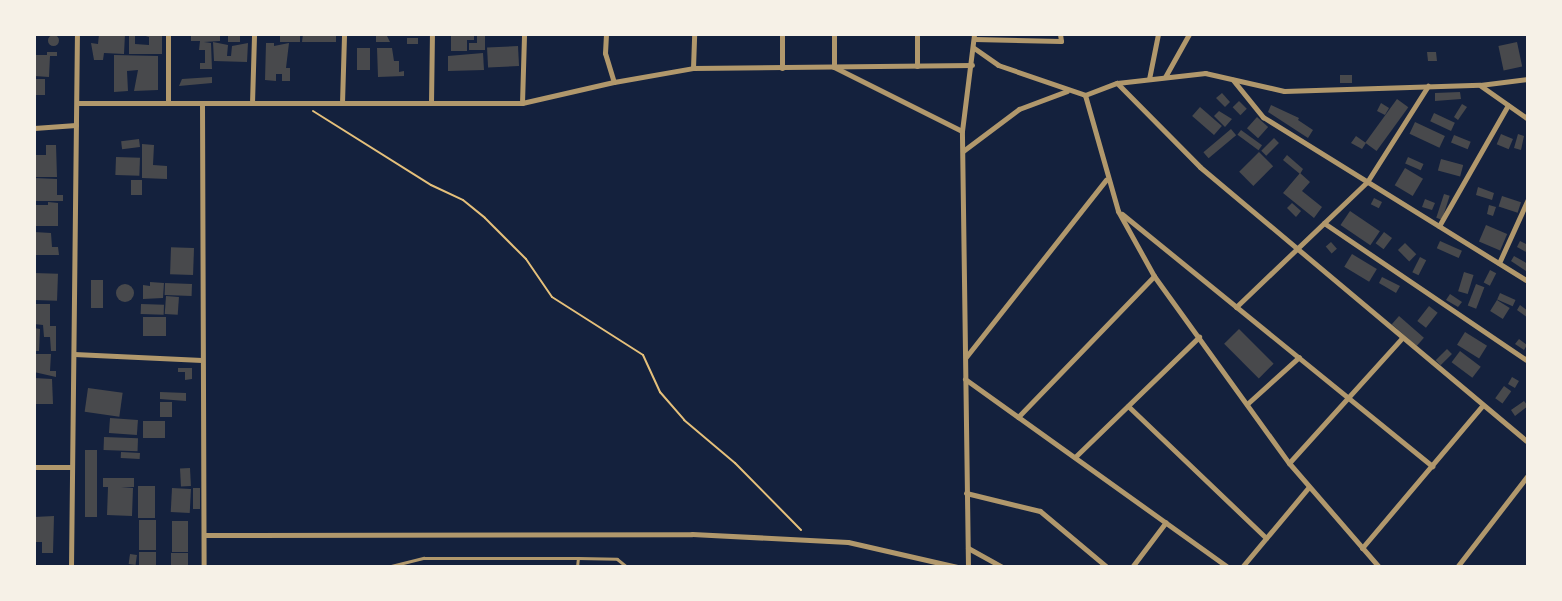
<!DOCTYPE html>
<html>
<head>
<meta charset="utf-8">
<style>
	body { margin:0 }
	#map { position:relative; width:1562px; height:601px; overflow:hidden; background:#14213d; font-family:"Source Sans 3",sans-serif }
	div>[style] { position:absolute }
	.building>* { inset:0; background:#48494c; transform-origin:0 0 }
	.round { border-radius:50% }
	.path>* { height:2px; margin:-1px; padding:0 1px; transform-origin:1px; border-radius:1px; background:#e5c07b }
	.service>* { height:3px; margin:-1.5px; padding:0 1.5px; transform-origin:1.5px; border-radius:1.5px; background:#b1986c }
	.minor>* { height:5px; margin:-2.5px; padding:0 2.5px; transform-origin:2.5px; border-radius:2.5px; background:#b1986c }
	span { translate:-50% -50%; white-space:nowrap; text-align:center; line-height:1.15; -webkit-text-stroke:8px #f6f1e7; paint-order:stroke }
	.frame { position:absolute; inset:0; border:36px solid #f6f1e7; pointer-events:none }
</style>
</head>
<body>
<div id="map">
	<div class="building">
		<i style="clip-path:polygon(99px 34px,125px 34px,124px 54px,104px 53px,103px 60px,94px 60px,91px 43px,98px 44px)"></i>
		<i style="clip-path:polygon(129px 34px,135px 34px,135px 44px,149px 45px,149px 37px,139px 34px,162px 34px,162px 54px,129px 54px)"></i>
		<i style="clip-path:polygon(220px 34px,220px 41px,204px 42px,211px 43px,212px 69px,200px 69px,200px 63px,205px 63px,205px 50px,199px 50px,200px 41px,191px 41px,191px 35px)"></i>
		<i style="left:300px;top:34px;width:8px;height:20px;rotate:90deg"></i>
		<i style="clip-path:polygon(303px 34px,331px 34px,336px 36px,336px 42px,302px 42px)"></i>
		<i style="clip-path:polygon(376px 34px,386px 34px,390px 42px,376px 42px)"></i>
		<i style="clip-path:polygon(451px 34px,474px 34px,474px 40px,467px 40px,467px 51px,451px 51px)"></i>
		<i style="clip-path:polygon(477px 34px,485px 34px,485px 50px,469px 50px,469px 43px,477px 43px)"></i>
		<i class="round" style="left:47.5px;top:34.5px;width:11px;height:11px"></i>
		<i style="left:228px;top:35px;width:12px;height:7px"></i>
		<i style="left:407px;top:38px;width:11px;height:6px"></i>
		<i style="clip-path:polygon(213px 42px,228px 45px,227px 56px,231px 56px,232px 46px,248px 43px,247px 62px,214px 61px)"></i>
		<i style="left:1517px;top:42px;width:25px;height:19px;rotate:78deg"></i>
		<i style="clip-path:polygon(266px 43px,274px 43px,274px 46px,289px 43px,286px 68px,290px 68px,290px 81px,282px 81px,282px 74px,276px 74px,276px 81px,265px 80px)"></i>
		<i style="left:518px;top:46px;width:20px;height:31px;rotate:87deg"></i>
		<i style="left:357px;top:48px;width:13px;height:22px"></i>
		<i style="clip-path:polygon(377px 48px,392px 48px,394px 61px,399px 61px,399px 72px,404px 71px,404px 76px,378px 77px)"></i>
		<i style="clip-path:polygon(47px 52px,57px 52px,57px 56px,50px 56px,49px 77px,34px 76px,34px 55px,47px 55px)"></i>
		<i style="clip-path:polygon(1427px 52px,1436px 52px,1437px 61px,1428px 61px)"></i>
		<i style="clip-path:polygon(483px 53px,484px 70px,448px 71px,448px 56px)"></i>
		<i style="clip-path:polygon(114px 55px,158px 56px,158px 90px,134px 91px,138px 70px,127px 71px,128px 91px,114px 92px)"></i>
		<i style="left:1352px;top:75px;width:8px;height:12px;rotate:90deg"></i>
		<i style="clip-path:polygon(212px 77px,212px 83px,179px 86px,182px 79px)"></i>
		<i style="left:34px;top:79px;width:11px;height:16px"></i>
		<i style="clip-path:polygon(1460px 92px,1461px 99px,1435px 101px,1435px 93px)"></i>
		<i style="clip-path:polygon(1222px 93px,1230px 102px,1225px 107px,1216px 98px)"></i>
		<i style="left:1397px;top:99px;width:14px;height:54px;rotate:36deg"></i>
		<i style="left:1239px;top:101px;width:11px;height:9px;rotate:45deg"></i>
		<i style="clip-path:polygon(1381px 103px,1389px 108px,1385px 115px,1377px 111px)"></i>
		<i style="clip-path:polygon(1462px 104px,1467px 107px,1458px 120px,1454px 117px)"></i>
		<i style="clip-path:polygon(1271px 105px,1299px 118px,1298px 120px,1313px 130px,1308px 138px,1268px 112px)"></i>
		<i style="left:1200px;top:107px;width:29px;height:12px;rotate:41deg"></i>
		<i style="clip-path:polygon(1219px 111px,1232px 119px,1225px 127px,1214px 116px)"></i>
		<i style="left:1434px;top:113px;width:23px;height:9px;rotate:25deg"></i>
		<i style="left:1257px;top:117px;width:15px;height:15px;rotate:42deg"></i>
		<i style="left:1415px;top:122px;width:33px;height:13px;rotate:25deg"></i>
		<i style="left:1231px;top:129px;width:8px;height:36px;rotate:50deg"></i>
		<i style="left:1241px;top:130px;width:26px;height:6px;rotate:36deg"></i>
		<i style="left:1501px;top:134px;width:13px;height:11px;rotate:23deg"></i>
		<i style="clip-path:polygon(1518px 134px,1524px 136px,1521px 150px,1514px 148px)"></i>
		<i style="left:1454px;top:135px;width:18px;height:8px;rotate:22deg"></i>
		<i style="clip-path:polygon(1356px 136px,1366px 143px,1362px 149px,1351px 143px)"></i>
		<i style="left:1274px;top:138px;width:7px;height:18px;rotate:45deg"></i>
		<i style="left:139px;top:139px;width:8px;height:18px;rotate:83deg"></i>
		<i style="clip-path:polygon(142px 144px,154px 145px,153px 165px,167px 166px,167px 179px,142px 178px)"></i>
		<i style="clip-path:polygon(46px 145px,56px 145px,57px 177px,34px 177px,34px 155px,46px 155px)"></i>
		<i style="left:1259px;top:152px;width:20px;height:28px;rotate:45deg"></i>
		<i style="clip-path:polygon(1287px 155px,1303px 169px,1300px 174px,1283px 160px)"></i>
		<i style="left:116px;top:157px;width:24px;height:18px;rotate:2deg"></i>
		<i style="left:1408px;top:157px;width:17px;height:7px;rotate:24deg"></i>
		<i style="left:1441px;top:159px;width:23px;height:12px;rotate:15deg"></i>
		<i style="left:1405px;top:168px;width:21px;height:20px;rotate:31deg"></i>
		<i style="clip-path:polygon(1300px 173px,1310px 182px,1302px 191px,1322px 207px,1314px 218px,1283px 193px)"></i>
		<i style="clip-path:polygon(34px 178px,57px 179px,57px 195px,63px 195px,63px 201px,34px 201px)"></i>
		<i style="left:131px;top:180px;width:11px;height:15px"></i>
		<i style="clip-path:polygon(1478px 187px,1494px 193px,1492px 200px,1476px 195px)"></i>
		<i style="left:1444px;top:194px;width:6px;height:25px;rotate:18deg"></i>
		<i style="left:1502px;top:196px;width:20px;height:11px;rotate:18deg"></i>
		<i style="left:1374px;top:198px;width:9px;height:7px;rotate:27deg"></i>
		<i style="clip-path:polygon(1425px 199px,1435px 203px,1432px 210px,1422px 207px)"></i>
		<i style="clip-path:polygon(48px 202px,58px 203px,58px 226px,34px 226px,34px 205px,48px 205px)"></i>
		<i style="clip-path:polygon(1292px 203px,1301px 211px,1296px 217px,1287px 208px)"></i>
		<i style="clip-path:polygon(1489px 205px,1496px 207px,1493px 216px,1487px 214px)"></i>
		<i style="left:1350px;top:211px;width:36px;height:17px;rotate:34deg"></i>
		<i style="left:1486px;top:225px;width:23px;height:18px;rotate:23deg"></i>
		<i style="clip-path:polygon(34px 232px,51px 233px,52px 247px,58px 247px,59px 255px,34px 255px)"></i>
		<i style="left:1384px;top:232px;width:10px;height:14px;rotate:37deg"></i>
		<i style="left:1440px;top:241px;width:24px;height:8px;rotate:24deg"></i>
		<i style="clip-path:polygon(1520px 241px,1528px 245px,1528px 253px,1517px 247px)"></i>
		<i style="left:1331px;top:242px;width:9px;height:7px;rotate:49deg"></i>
		<i style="left:1405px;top:243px;width:16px;height:10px;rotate:45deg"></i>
		<i style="left:194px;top:248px;width:27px;height:23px;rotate:92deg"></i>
		<i style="left:1352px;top:254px;width:29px;height:15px;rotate:31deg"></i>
		<i style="clip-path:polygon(1514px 256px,1528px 264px,1526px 271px,1511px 261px)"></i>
		<i style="left:1420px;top:257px;width:7px;height:17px;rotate:27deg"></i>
		<i style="left:1490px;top:270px;width:7px;height:14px;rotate:27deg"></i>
		<i style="left:1464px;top:272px;width:10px;height:20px;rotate:17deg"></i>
		<i style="left:34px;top:273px;width:24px;height:27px;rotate:2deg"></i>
		<i style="clip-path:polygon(1382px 277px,1400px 286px,1396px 293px,1379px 283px)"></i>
		<i style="left:91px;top:280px;width:12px;height:28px"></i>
		<i style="clip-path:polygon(150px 282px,164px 283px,163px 298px,143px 299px,143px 285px,150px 286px)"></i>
		<i style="left:165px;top:283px;width:27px;height:12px;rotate:2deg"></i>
		<i style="left:1476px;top:284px;width:9px;height:23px;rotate:21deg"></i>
		<i class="round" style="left:116px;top:284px;width:18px;height:18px"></i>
		<i style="left:1500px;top:293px;width:17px;height:7px;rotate:24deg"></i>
		<i style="clip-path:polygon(1450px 294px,1462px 302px,1458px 307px,1446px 300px)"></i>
		<i style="left:166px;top:296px;width:13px;height:18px;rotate:4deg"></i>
		<i style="left:1497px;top:300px;width:15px;height:13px;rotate:32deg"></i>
		<i style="clip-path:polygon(34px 304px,50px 304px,50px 326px,56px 326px,56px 351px,51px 351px,50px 337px,44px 337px,43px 325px,34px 324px)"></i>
		<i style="left:141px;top:304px;width:23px;height:10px;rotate:2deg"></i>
		<i style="clip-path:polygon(1520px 305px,1528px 311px,1528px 318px,1517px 310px)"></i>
		<i style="left:1429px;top:306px;width:11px;height:19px;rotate:38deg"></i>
		<i style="left:1399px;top:316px;width:33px;height:11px;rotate:41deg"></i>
		<i style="left:143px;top:317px;width:23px;height:19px"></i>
		<i style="clip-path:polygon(34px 328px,40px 329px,39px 351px,34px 351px)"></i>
		<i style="left:1239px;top:329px;width:49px;height:21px;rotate:45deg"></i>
		<i style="left:1465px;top:332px;width:26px;height:15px;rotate:32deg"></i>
		<i style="clip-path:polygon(1519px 339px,1527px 345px,1524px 350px,1515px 344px)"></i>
		<i style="left:1447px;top:349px;width:7px;height:16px;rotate:45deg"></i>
		<i style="left:1460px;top:351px;width:26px;height:14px;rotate:37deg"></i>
		<i style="clip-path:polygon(34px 354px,51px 354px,50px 371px,56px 371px,56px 377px,34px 372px)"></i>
		<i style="clip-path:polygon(178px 368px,192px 368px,192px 379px,185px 380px,185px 372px,178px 372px)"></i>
		<i style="left:1512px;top:377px;width:8px;height:8px;rotate:30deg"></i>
		<i style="clip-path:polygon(34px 378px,52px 379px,53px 404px,36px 404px)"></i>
		<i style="left:1504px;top:386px;width:9px;height:15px;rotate:36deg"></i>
		<i style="left:88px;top:388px;width:35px;height:24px;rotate:8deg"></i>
		<i style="clip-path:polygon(160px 392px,186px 393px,186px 401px,160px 399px)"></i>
		<i style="clip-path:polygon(1524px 401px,1528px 406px,1515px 416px,1511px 410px)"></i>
		<i style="left:160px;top:402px;width:12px;height:15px"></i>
		<i style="left:110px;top:418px;width:28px;height:15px;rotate:4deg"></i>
		<i style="left:143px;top:421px;width:22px;height:17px"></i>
		<i style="left:104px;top:437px;width:34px;height:13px;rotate:2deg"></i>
		<i style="left:85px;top:450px;width:12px;height:67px"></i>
		<i style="left:121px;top:452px;width:19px;height:6px;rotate:3deg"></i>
		<i style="left:190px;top:468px;width:18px;height:10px;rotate:87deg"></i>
		<i style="clip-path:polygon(103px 478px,134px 478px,134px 487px,121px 487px,133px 488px,132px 516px,107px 515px,108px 487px,103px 487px)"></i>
		<i style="left:138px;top:486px;width:17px;height:32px"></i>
		<i style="left:172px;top:488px;width:19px;height:24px;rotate:3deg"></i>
		<i style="left:193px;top:488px;width:7px;height:21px"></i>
		<i style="clip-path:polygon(54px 516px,53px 553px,42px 553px,42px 542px,34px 542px,34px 517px)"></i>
		<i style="left:139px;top:520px;width:17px;height:30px"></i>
		<i style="left:172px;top:521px;width:16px;height:31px"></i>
		<i style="left:139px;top:552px;width:17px;height:15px"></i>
		<i style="left:171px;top:553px;width:17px;height:14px"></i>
		<i style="left:130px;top:554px;width:7px;height:10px;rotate:8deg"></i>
	</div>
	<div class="path">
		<i style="left:313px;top:111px;width:139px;rotate:32.1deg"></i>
		<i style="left:431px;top:185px;width:35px;rotate:25deg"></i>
		<i style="left:463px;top:200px;width:28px;rotate:39deg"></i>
		<i style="left:485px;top:218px;width:58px;rotate:45deg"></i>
		<i style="left:526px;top:259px;width:46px;rotate:55.6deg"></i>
		<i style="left:552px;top:297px;width:108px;rotate:32.5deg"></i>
		<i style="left:643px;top:355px;width:41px;rotate:65.3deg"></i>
		<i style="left:660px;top:392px;width:37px;rotate:49deg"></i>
		<i style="left:684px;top:420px;width:67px;rotate:40.1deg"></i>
		<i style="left:735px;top:463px;width:94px;rotate:45.4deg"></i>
	</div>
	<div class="service">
		<i style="left:387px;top:567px;width:38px;rotate:-14deg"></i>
		<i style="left:424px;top:558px;width:154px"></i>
		<i style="left:578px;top:558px;width:39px;rotate:1deg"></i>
		<i style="left:617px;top:559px;width:13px;rotate:39deg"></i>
		<i style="left:577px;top:567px;width:9px;rotate:-84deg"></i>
	</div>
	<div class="minor">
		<i style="left:606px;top:34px;width:19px;rotate:93deg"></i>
		<i style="left:605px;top:53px;width:30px;rotate:73deg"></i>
		<i style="left:834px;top:34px;width:33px;rotate:90deg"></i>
		<i style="left:834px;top:67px;width:143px;rotate:26.6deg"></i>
		<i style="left:917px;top:34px;width:32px;rotate:90deg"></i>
		<i style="left:974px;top:39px;width:87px;rotate:1.3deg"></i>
		<i style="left:1061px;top:41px;width:7px;rotate:-98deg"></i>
		<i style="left:974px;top:48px;width:29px;rotate:35deg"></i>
		<i style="left:998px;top:65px;width:92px;rotate:19deg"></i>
		<i style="left:1085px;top:95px;width:121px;rotate:74.1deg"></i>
		<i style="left:1118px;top:211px;width:74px;rotate:61deg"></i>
		<i style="left:1154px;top:276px;width:231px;rotate:54.2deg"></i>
		<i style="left:1289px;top:463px;width:138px;rotate:49.1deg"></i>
		<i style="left:693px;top:68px;width:34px;rotate:-88deg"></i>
		<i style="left:782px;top:68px;width:34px;rotate:-90deg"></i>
		<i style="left:1165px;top:77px;width:49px;rotate:-60.8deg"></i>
		<i style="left:1149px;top:79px;width:46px;rotate:-78.7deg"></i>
		<i style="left:1233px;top:80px;width:48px;rotate:51deg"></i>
		<i style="left:1263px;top:117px;width:312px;rotate:31.8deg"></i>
		<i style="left:1117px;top:83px;width:118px;rotate:45.3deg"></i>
		<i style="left:1200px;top:167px;width:428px;rotate:40deg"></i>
		<i style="left:1481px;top:86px;width:57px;rotate:35.1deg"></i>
		<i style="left:1085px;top:95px;width:34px;rotate:-21deg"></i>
		<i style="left:1117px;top:83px;width:89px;rotate:-6.5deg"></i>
		<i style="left:1205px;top:73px;width:81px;rotate:12.8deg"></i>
		<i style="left:1284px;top:91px;width:196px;rotate:-1.8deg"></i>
		<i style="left:1480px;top:85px;width:48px;rotate:-7.1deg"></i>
		<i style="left:77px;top:103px;width:445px"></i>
		<i style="left:522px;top:103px;width:94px;rotate:-12.9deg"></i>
		<i style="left:614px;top:82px;width:80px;rotate:-10deg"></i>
		<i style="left:693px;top:68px;width:279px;rotate:-0.6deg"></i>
		<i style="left:168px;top:103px;width:69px;rotate:-90deg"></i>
		<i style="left:202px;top:103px;width:464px;rotate:89.8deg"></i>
		<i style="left:252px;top:103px;width:69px;rotate:-88.3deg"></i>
		<i style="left:342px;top:103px;width:69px;rotate:-88.3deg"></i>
		<i style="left:431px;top:103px;width:69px;rotate:-89.2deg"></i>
		<i style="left:522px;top:103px;width:69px;rotate:-88.3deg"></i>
		<i style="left:34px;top:128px;width:42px;rotate:-4.1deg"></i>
		<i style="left:963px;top:151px;width:70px;rotate:-36.9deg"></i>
		<i style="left:1019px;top:109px;width:51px;rotate:-20.6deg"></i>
		<i style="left:1122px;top:214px;width:400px;rotate:39.1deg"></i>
		<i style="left:1324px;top:223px;width:246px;rotate:34.1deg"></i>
		<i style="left:1439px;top:226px;width:139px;rotate:-60.3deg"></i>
		<i style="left:1499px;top:263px;width:70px;rotate:-65.6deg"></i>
		<i style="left:1236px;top:307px;width:181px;rotate:-43.7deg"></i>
		<i style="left:1367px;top:182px;width:114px;rotate:-57.6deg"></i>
		<i style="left:74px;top:354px;width:128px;rotate:2.7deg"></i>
		<i style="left:966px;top:357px;width:226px;rotate:-51.7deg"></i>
		<i style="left:965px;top:379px;width:323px;rotate:35.6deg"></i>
		<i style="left:1247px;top:404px;width:70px;rotate:-42.1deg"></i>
		<i style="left:1128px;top:406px;width:191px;rotate:43.7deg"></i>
		<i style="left:1018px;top:417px;width:196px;rotate:-46deg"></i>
		<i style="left:1075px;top:457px;width:173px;rotate:-44.1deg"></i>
		<i style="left:1289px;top:463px;width:169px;rotate:-47.9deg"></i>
		<i style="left:34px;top:467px;width:38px"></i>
		<i style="left:966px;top:493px;width:76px;rotate:13.7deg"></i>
		<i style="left:1040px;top:511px;width:87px;rotate:39.9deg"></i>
		<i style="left:205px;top:535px;width:487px;rotate:-0.1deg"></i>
		<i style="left:692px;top:534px;width:156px;rotate:2.9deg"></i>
		<i style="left:848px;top:542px;width:112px;rotate:12.9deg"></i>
		<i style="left:968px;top:548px;width:39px;rotate:29deg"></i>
		<i style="left:1362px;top:548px;width:187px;rotate:-49.8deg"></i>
		<i style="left:71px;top:567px;width:533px;rotate:-89.36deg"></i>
		<i style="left:968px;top:567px;width:436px;rotate:-90.8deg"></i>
		<i style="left:962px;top:131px;width:98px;rotate:-82.9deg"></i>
		<i style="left:1132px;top:567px;width:56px;rotate:-52.9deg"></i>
		<i style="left:1242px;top:567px;width:104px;rotate:-50.1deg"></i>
		<i style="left:1457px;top:567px;width:116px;rotate:-52.3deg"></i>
	</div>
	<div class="frame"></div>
</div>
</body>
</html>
